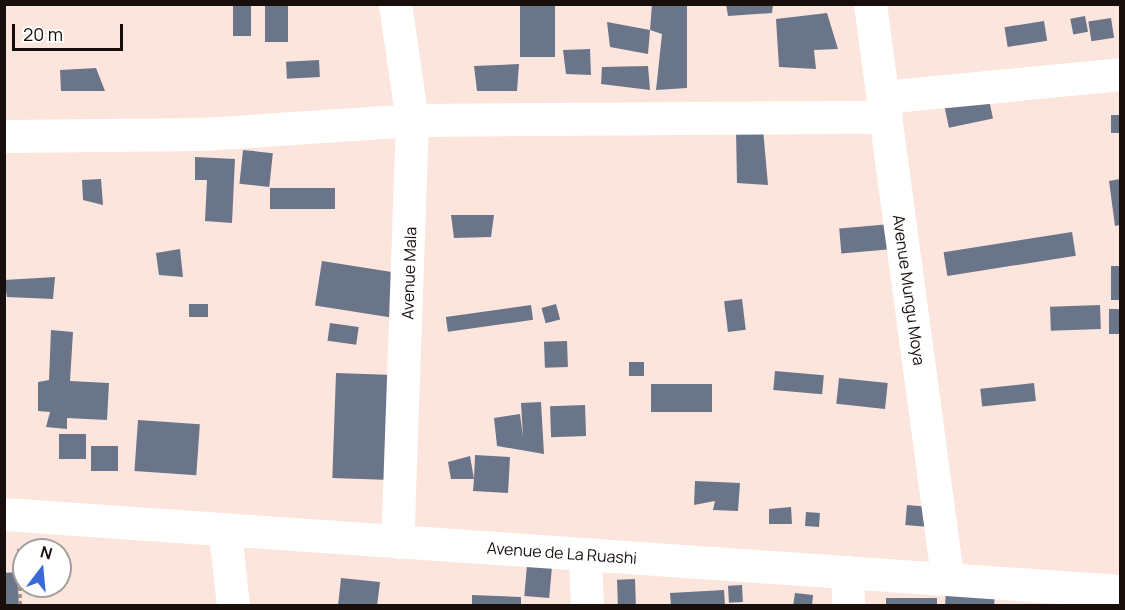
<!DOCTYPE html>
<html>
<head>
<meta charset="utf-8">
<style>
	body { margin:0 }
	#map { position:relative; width:1125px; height:610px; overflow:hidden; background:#fce5dd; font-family:Manrope,sans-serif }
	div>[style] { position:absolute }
	.building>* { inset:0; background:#6b758a; transform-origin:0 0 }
	.path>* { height:4px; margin-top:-2px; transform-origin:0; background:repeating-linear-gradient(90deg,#9e8d87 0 4.5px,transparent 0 7.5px) }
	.minor>* { height:33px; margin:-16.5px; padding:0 16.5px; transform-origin:16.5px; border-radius:16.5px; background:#fff }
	span { translate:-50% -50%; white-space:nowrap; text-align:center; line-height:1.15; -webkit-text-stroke:4.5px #fff; paint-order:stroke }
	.street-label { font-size:16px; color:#180f0c }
	.frame { position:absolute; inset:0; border:6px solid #180f0c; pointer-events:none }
	.north { position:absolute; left:12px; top:538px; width:60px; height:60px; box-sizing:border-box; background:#fff; border:2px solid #a39f9e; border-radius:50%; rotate:16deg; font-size:16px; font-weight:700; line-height:24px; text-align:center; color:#180f0c }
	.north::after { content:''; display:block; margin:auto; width:21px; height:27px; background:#3c69da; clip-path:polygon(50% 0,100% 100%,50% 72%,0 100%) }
	.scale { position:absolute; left:12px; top:24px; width:111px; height:27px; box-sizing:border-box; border:3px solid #180f0c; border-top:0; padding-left:8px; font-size:18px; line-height:21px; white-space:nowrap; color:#180f0c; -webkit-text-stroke:4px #fff; paint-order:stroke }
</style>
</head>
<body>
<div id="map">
	<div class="building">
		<i style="left:233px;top:4px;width:18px;height:32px"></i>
		<i style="left:265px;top:4px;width:23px;height:38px"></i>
		<i style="left:520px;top:4px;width:35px;height:53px"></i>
		<i style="clip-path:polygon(652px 4px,687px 4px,687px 88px,656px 90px,662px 34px,650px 30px)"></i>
		<i style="clip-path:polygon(726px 4px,773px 4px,772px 13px,728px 16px)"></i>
		<i style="clip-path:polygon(827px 13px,838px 49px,814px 50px,816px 69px,779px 67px,776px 19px)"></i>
		<i style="left:1085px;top:16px;width:16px;height:15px;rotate:79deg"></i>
		<i style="left:1111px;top:18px;width:20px;height:23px;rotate:81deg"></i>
		<i style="left:1044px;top:21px;width:20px;height:40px;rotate:81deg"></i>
		<i style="clip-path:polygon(607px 22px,650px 30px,648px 54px,610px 47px)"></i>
		<i style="clip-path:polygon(590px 49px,591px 75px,566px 74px,563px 50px)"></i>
		<i style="left:319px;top:60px;width:17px;height:33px;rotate:87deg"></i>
		<i style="clip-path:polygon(519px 64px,517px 91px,477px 91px,474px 66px)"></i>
		<i style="clip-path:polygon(648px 66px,650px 90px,601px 84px,602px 67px)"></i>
		<i style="clip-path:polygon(96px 68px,105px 91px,61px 91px,60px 70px)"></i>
		<i style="left:988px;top:95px;width:24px;height:45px;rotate:78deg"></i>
		<i style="left:1111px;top:115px;width:9px;height:18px"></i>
		<i style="clip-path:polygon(763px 129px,768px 185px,737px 183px,736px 130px)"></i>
		<i style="left:243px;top:150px;width:30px;height:34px;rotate:6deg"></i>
		<i style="clip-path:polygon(195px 157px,235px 159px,232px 223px,205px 221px,207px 180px,195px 180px)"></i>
		<i style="clip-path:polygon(101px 179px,103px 205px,83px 200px,82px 180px)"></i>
		<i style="clip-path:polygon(1120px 179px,1120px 225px,1115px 226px,1109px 181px)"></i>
		<i style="left:335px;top:188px;width:21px;height:65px;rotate:90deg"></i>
		<i style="clip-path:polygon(451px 215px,494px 215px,491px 237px,454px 238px)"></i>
		<i style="left:891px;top:224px;width:25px;height:52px;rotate:85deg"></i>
		<i style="left:1072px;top:232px;width:24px;height:130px;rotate:81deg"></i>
		<i style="clip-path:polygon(180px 249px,183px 277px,159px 275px,156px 253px)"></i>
		<i style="left:322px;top:261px;width:77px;height:45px;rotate:9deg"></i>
		<i style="left:1120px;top:266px;width:34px;height:9px;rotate:90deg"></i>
		<i style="clip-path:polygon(55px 277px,53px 299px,7px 297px,4px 280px)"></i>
		<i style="left:742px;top:299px;width:31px;height:18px;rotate:83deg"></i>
		<i style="left:189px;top:304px;width:19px;height:13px"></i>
		<i style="left:556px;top:304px;width:16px;height:15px;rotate:75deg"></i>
		<i style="left:531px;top:305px;width:15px;height:86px;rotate:82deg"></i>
		<i style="left:1100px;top:305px;width:24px;height:50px;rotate:88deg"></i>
		<i style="left:1109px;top:309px;width:11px;height:25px"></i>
		<i style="left:330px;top:323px;width:29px;height:18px;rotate:8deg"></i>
		<i style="clip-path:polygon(51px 330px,73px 332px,70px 381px,109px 383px,107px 420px,67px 418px,67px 429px,46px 427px,50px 412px,38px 411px,38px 382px,49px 380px)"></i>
		<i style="left:567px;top:341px;width:26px;height:23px;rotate:88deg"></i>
		<i style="left:629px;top:362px;width:15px;height:14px"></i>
		<i style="left:775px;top:371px;width:49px;height:19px;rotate:5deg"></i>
		<i style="left:336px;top:373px;width:58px;height:105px;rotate:2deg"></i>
		<i style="left:839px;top:378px;width:49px;height:26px;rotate:6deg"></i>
		<i style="left:1034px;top:383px;width:18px;height:54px;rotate:84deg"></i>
		<i style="left:651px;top:384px;width:61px;height:28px"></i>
		<i style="clip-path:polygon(541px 402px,544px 454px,497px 446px,494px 418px,520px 414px,523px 437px,521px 403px)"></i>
		<i style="left:585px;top:405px;width:31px;height:35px;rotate:88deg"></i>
		<i style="left:138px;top:420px;width:62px;height:51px;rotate:4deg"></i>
		<i style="left:59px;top:434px;width:27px;height:25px"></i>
		<i style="left:91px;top:446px;width:27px;height:25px"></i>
		<i style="clip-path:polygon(475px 455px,510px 457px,508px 493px,473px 491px,474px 479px,451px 479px,448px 462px,470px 456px,474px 479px)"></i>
		<i style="clip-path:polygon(695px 481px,740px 483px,738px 511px,713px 510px,715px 501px,694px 505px)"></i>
		<i style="left:907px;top:505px;width:24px;height:20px;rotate:5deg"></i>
		<i style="clip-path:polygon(791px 507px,792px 524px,769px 524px,769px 509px)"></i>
		<i style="left:806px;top:512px;width:14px;height:14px;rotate:4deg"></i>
		<i style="left:527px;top:565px;width:25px;height:31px;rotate:5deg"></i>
		<i style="clip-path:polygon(17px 572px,19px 606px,4px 606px,4px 573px)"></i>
		<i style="clip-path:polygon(341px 578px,380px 582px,377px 606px,338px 606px)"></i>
		<i style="left:635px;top:579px;width:27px;height:18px;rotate:88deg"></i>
		<i style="left:742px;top:585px;width:17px;height:14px;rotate:87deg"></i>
		<i style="clip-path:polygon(946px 589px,995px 592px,994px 606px,945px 606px)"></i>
		<i style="clip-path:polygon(724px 590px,725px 606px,671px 606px,670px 593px)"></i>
		<i style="clip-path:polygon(795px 593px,813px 595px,812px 606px,793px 606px)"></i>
		<i style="clip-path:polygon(472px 595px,521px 597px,521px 606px,472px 606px)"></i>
		<i style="left:937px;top:598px;width:8px;height:51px;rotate:90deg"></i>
	</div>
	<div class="path">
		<i style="left:19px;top:549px;width:57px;rotate:89deg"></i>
	</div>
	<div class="minor">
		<i style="left:395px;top:4px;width:117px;rotate:81.7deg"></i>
		<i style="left:412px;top:120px;width:422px;rotate:92deg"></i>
		<i style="left:870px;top:4px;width:577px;rotate:82.33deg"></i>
		<i style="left:883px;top:97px;width:238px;rotate:-5.5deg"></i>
		<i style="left:4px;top:136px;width:199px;rotate:-0.6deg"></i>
		<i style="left:203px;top:134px;width:209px;rotate:-3.8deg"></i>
		<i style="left:412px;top:120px;width:474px;rotate:-0.4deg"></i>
		<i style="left:4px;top:514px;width:1119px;rotate:3.95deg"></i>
		<i style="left:225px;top:532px;width:74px;rotate:83.8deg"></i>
		<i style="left:585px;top:555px;width:51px;rotate:87.8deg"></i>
		<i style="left:847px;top:572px;width:34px;rotate:88deg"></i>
	</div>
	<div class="street-label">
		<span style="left:409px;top:273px;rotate:-88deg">Avenue Mala</span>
		<span style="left:909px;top:290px;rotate:82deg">Avenue Mungu Moya</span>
		<span style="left:562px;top:553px;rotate:4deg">Avenue de La Ruashi</span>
	</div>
	<div class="frame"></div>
	<div class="north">N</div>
	<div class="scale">20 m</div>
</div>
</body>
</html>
